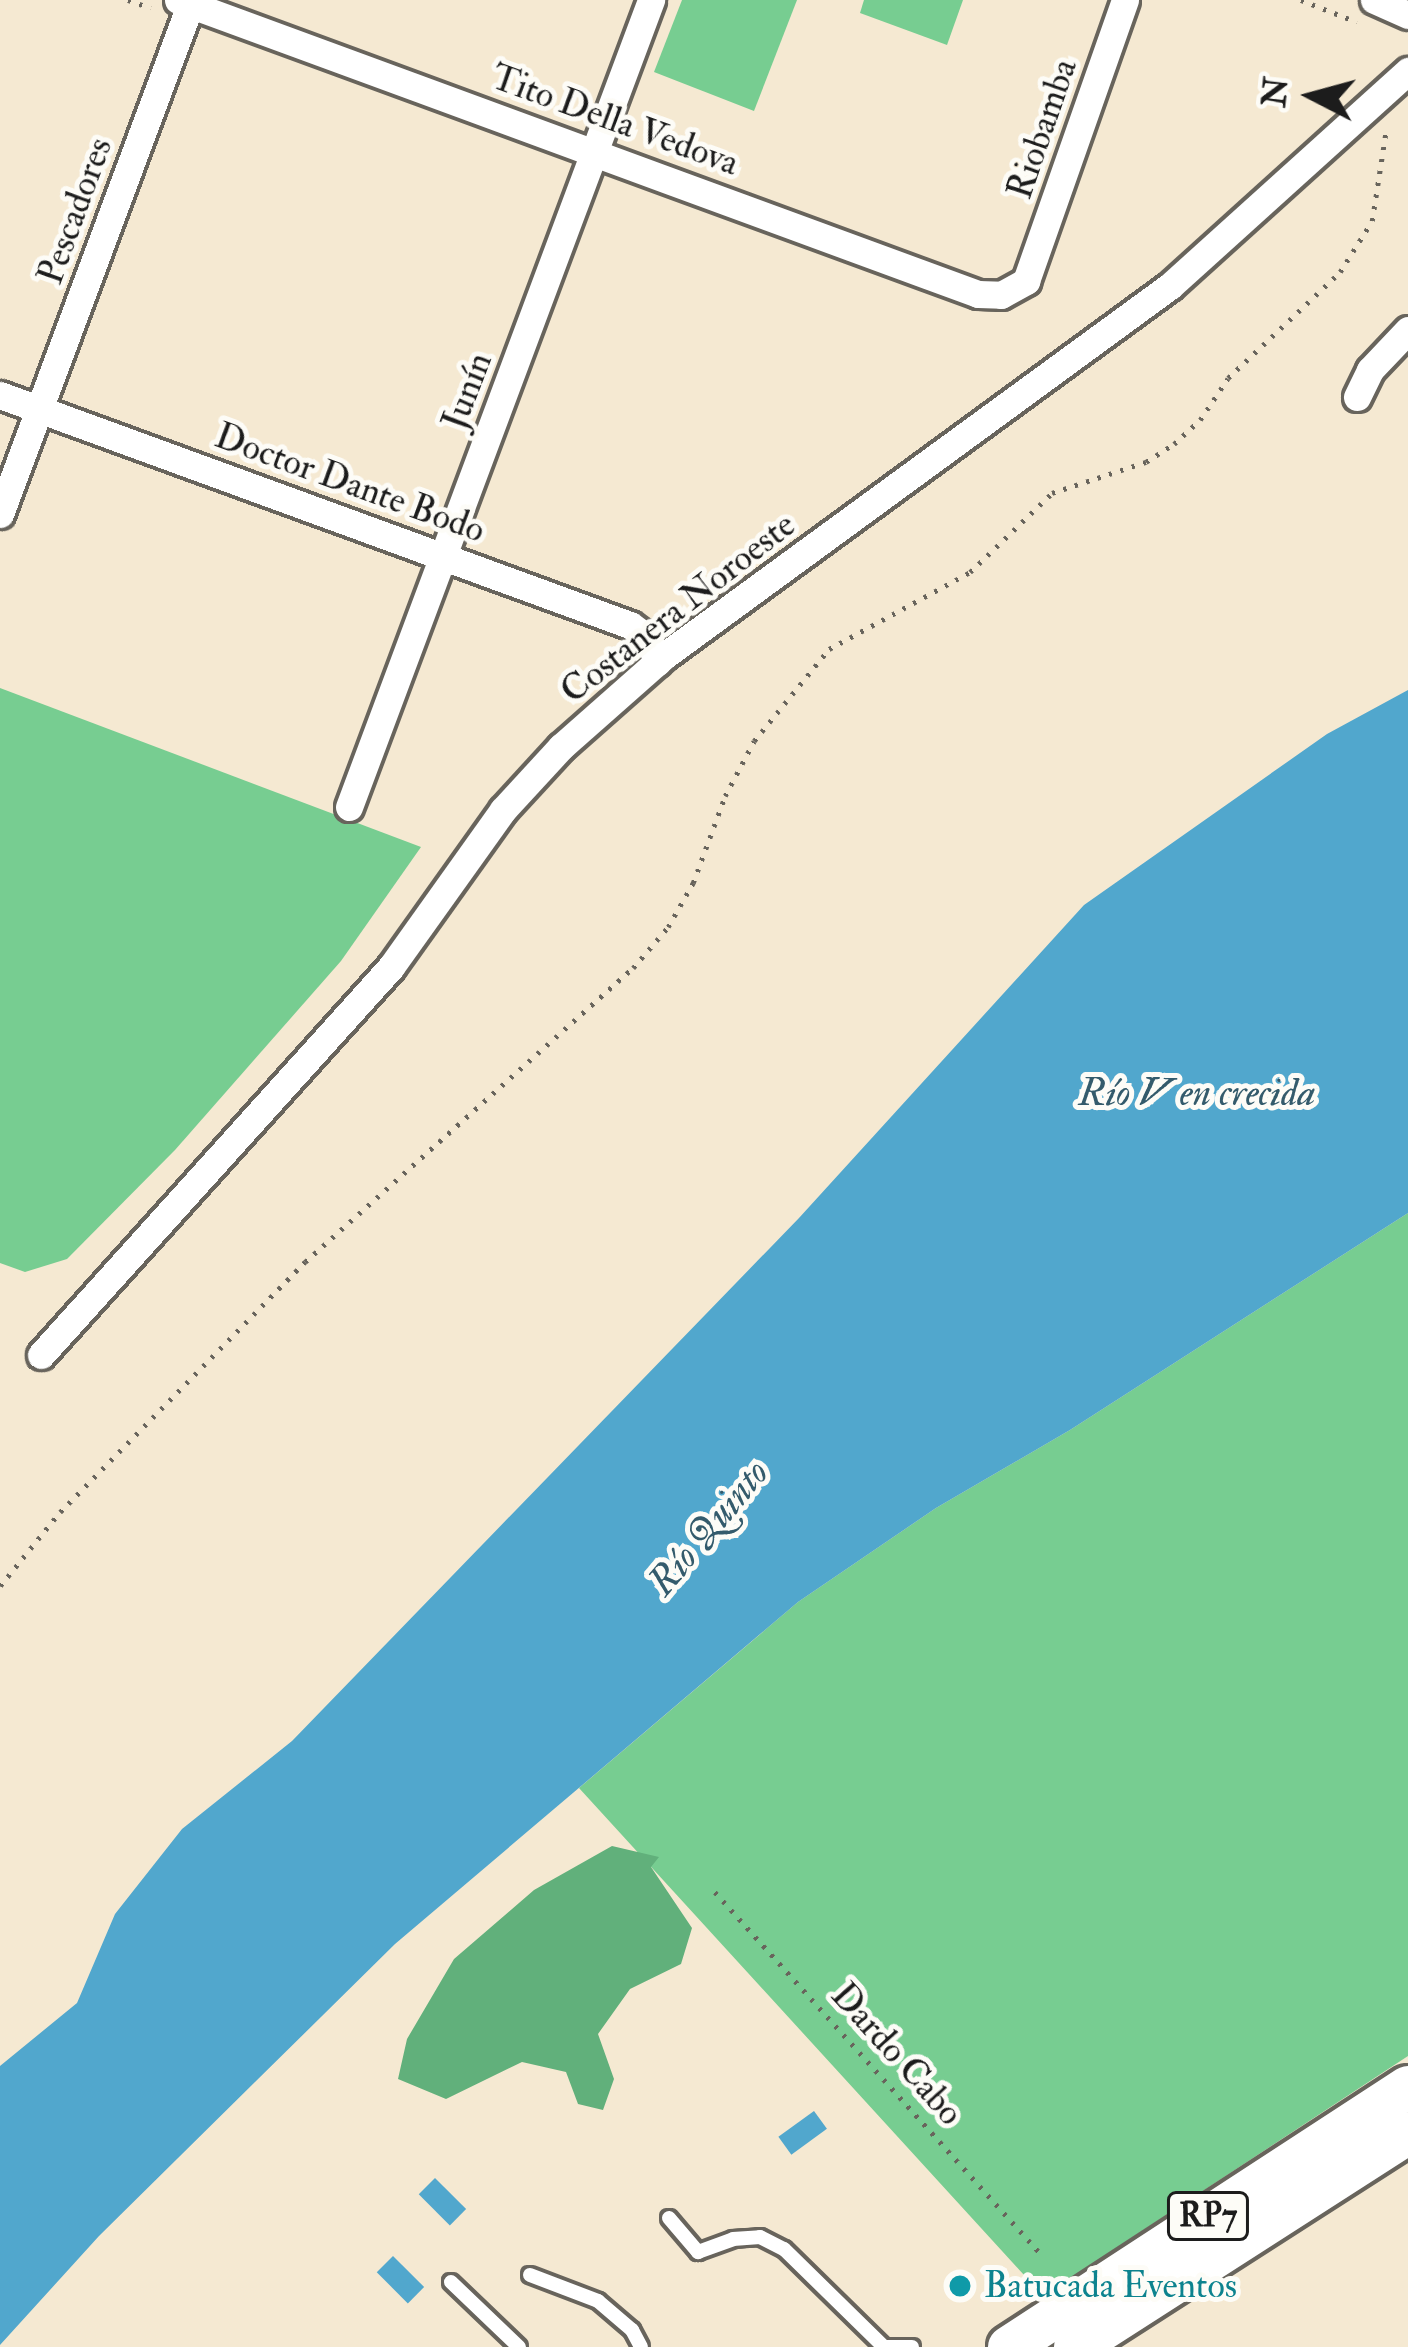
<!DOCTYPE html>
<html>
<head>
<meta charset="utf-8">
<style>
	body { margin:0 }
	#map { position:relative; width:1408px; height:2347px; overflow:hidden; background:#f5e9d2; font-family:"IM FELL Double Pica",serif }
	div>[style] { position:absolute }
	.green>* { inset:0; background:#77cd91 }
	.forest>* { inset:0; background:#61b07b }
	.water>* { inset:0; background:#51a7cd; transform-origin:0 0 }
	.path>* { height:4.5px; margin-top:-2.25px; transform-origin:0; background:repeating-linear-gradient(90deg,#68645c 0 3px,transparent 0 12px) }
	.roads { filter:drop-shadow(3px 0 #68645c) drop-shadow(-3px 0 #68645c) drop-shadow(0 3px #68645c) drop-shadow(0 -3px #68645c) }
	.lane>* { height:14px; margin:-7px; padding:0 7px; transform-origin:7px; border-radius:7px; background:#fff }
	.street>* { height:27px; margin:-13.5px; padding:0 13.5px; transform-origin:13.5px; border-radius:13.5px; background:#fff }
	.primary>* { height:42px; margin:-21px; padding:0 21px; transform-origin:21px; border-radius:21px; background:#fff }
	.dots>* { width:33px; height:33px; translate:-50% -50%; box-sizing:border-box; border:6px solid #fdfcf7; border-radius:50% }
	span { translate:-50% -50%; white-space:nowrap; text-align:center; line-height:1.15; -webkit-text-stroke:10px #fdfcf7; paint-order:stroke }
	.shield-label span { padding:3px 9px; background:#fdfcf7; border:3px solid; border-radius:9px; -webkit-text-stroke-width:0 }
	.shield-label { font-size:33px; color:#1c1c1c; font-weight:700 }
	.street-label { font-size:36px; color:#1c1c1c }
	.culture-label { font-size:36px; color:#0d838f }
	.left { translate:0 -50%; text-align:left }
	.water-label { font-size:39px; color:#345b6c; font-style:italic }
	.north { position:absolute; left:1252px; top:36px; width:120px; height:120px; -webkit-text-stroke:9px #fdfcf7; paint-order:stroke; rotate:276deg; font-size:33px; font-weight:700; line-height:48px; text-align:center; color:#1c1c1c }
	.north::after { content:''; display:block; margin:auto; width:42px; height:54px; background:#1c1c1c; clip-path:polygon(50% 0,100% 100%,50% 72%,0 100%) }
</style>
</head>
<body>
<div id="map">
	<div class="green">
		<i style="clip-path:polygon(682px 0,797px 0,754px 111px,654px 72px)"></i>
		<i style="clip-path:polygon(864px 0,963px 0,947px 45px,860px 13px)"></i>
		<i style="clip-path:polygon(0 688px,421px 847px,341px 961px,175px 1150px,67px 1259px,25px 1272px,0 1263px)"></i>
		<i style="clip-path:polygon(1408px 1213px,1408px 2056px,1049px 2292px,1024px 2275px,579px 1788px,798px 1602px,936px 1508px,1070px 1430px)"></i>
	</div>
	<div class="forest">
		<i style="clip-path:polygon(612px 1846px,659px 1857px,651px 1867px,692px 1928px,681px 1964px,630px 1989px,598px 2034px,614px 2079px,603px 2110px,578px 2104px,566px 2072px,522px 2062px,446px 2099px,398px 2079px,407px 2039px,454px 1959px,534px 1890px)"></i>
	</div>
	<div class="water">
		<i style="clip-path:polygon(1408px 690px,1408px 1213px,1070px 1430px,936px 1508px,798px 1602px,395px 1944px,99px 2236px,0 2345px,0 2066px,77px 2003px,115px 1914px,182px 1829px,292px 1741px,799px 1218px,1084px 905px,1327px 734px)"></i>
		<i style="left:814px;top:2111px;width:22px;height:44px;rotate:54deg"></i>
		<i style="left:435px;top:2178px;width:44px;height:23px;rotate:45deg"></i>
		<i style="left:393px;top:2256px;width:44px;height:23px;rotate:45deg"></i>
	</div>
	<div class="path">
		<i style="left:128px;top:0;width:24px;rotate:19deg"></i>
		<i style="left:1301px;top:0;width:60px;rotate:21.4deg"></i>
		<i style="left:0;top:1586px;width:95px;rotate:-51deg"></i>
		<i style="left:60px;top:1512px;width:350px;rotate:-45.6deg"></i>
		<i style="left:305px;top:1262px;width:440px;rotate:-41.9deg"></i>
		<i style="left:633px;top:968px;width:54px;rotate:-49.5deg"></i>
		<i style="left:668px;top:927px;width:51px;rotate:-60.4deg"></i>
		<i style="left:693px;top:883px;width:93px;rotate:-69.8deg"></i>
		<i style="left:725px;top:796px;width:62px;rotate:-62.2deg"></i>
		<i style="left:754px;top:741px;width:119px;rotate:-50.8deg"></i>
		<i style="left:829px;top:649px;width:161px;rotate:-28.6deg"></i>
		<i style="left:970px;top:572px;width:114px;rotate:-43.9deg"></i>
		<i style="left:1052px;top:493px;width:99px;rotate:-18.3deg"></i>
		<i style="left:1146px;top:462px;width:33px;rotate:-33deg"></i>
		<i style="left:1174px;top:444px;width:35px;rotate:-43deg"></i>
		<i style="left:1200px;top:420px;width:50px;rotate:-56.3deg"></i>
		<i style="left:1228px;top:378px;width:154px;rotate:-43.4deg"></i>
		<i style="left:1340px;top:272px;width:60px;rotate:-57.9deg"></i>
		<i style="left:1372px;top:221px;width:91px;rotate:-81.2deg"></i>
		<i style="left:715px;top:1892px;width:484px;rotate:48deg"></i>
	</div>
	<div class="roads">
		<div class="lane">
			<i style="left:669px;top:2218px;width:45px;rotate:49.5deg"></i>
			<i style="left:698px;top:2252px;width:37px;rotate:-20deg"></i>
			<i style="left:733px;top:2239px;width:27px;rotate:-4deg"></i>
			<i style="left:760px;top:2237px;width:27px;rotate:27deg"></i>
			<i style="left:784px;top:2249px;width:140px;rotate:44.4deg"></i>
			<i style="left:530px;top:2275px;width:73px;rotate:20.9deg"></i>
			<i style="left:598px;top:2301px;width:45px;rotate:40.5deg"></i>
			<i style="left:632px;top:2330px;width:19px;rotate:62deg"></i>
			<i style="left:451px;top:2282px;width:94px;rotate:43.7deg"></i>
			<i style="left:887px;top:2347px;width:25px"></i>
		</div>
		<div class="street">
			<i style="left:178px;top:0;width:852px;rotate:20.18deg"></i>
			<i style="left:978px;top:294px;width:23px;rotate:2deg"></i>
			<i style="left:1001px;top:295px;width:29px;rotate:-29deg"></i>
			<i style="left:1026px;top:281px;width:298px;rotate:-70.6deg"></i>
			<i style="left:1374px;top:0;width:37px;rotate:24deg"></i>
			<i style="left:0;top:395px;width:671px;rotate:20.06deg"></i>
			<i style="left:630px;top:625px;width:22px;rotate:36deg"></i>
			<i style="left:648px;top:638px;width:26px;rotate:69deg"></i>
			<i style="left:1357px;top:397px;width:30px;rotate:-64deg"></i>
			<i style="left:1370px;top:370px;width:55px;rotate:-46.5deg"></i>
			<i style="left:0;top:514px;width:549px;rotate:-69.52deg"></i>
			<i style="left:349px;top:807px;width:862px;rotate:-69.48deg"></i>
			<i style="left:41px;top:1355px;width:523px;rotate:-47.95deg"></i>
			<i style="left:391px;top:967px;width:193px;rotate:-54.5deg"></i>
			<i style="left:503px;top:810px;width:86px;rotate:-47.4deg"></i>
			<i style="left:561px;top:747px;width:137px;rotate:-41.5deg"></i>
			<i style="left:664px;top:656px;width:627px;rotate:-36.18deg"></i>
			<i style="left:1170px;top:286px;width:321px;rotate:-42.1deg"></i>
		</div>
		<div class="primary">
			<i style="left:1009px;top:2347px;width:476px;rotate:-33.1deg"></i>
			<i style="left:1075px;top:2347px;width:396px;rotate:-32.7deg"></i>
		</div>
	</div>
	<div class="dots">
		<i style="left:960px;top:2286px;background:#0f9aa8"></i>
	</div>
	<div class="shield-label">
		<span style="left:1208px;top:2216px">RP7</span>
	</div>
	<div class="street-label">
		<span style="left:615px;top:120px;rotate:20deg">Tito Della Vedova</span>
		<span style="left:1042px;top:129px;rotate:-71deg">Riobamba</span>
		<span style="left:75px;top:211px;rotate:-70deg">Pescadores</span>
		<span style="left:467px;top:391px;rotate:-69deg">Junín</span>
		<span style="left:350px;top:483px;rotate:20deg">Doctor Dante Bodo</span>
		<span style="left:678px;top:608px;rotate:-38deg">Costanera Noroeste</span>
		<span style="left:897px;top:2054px;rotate:48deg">Dardo Cabo</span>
	</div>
	<div class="culture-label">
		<span class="left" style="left:984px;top:2286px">Batucada Eventos</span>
	</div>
	<div class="water-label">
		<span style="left:1197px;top:1093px">Río V en crecida</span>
		<span style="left:709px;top:1528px;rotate:-50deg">Río Quinto</span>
	</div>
	<div class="north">N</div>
</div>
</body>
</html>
